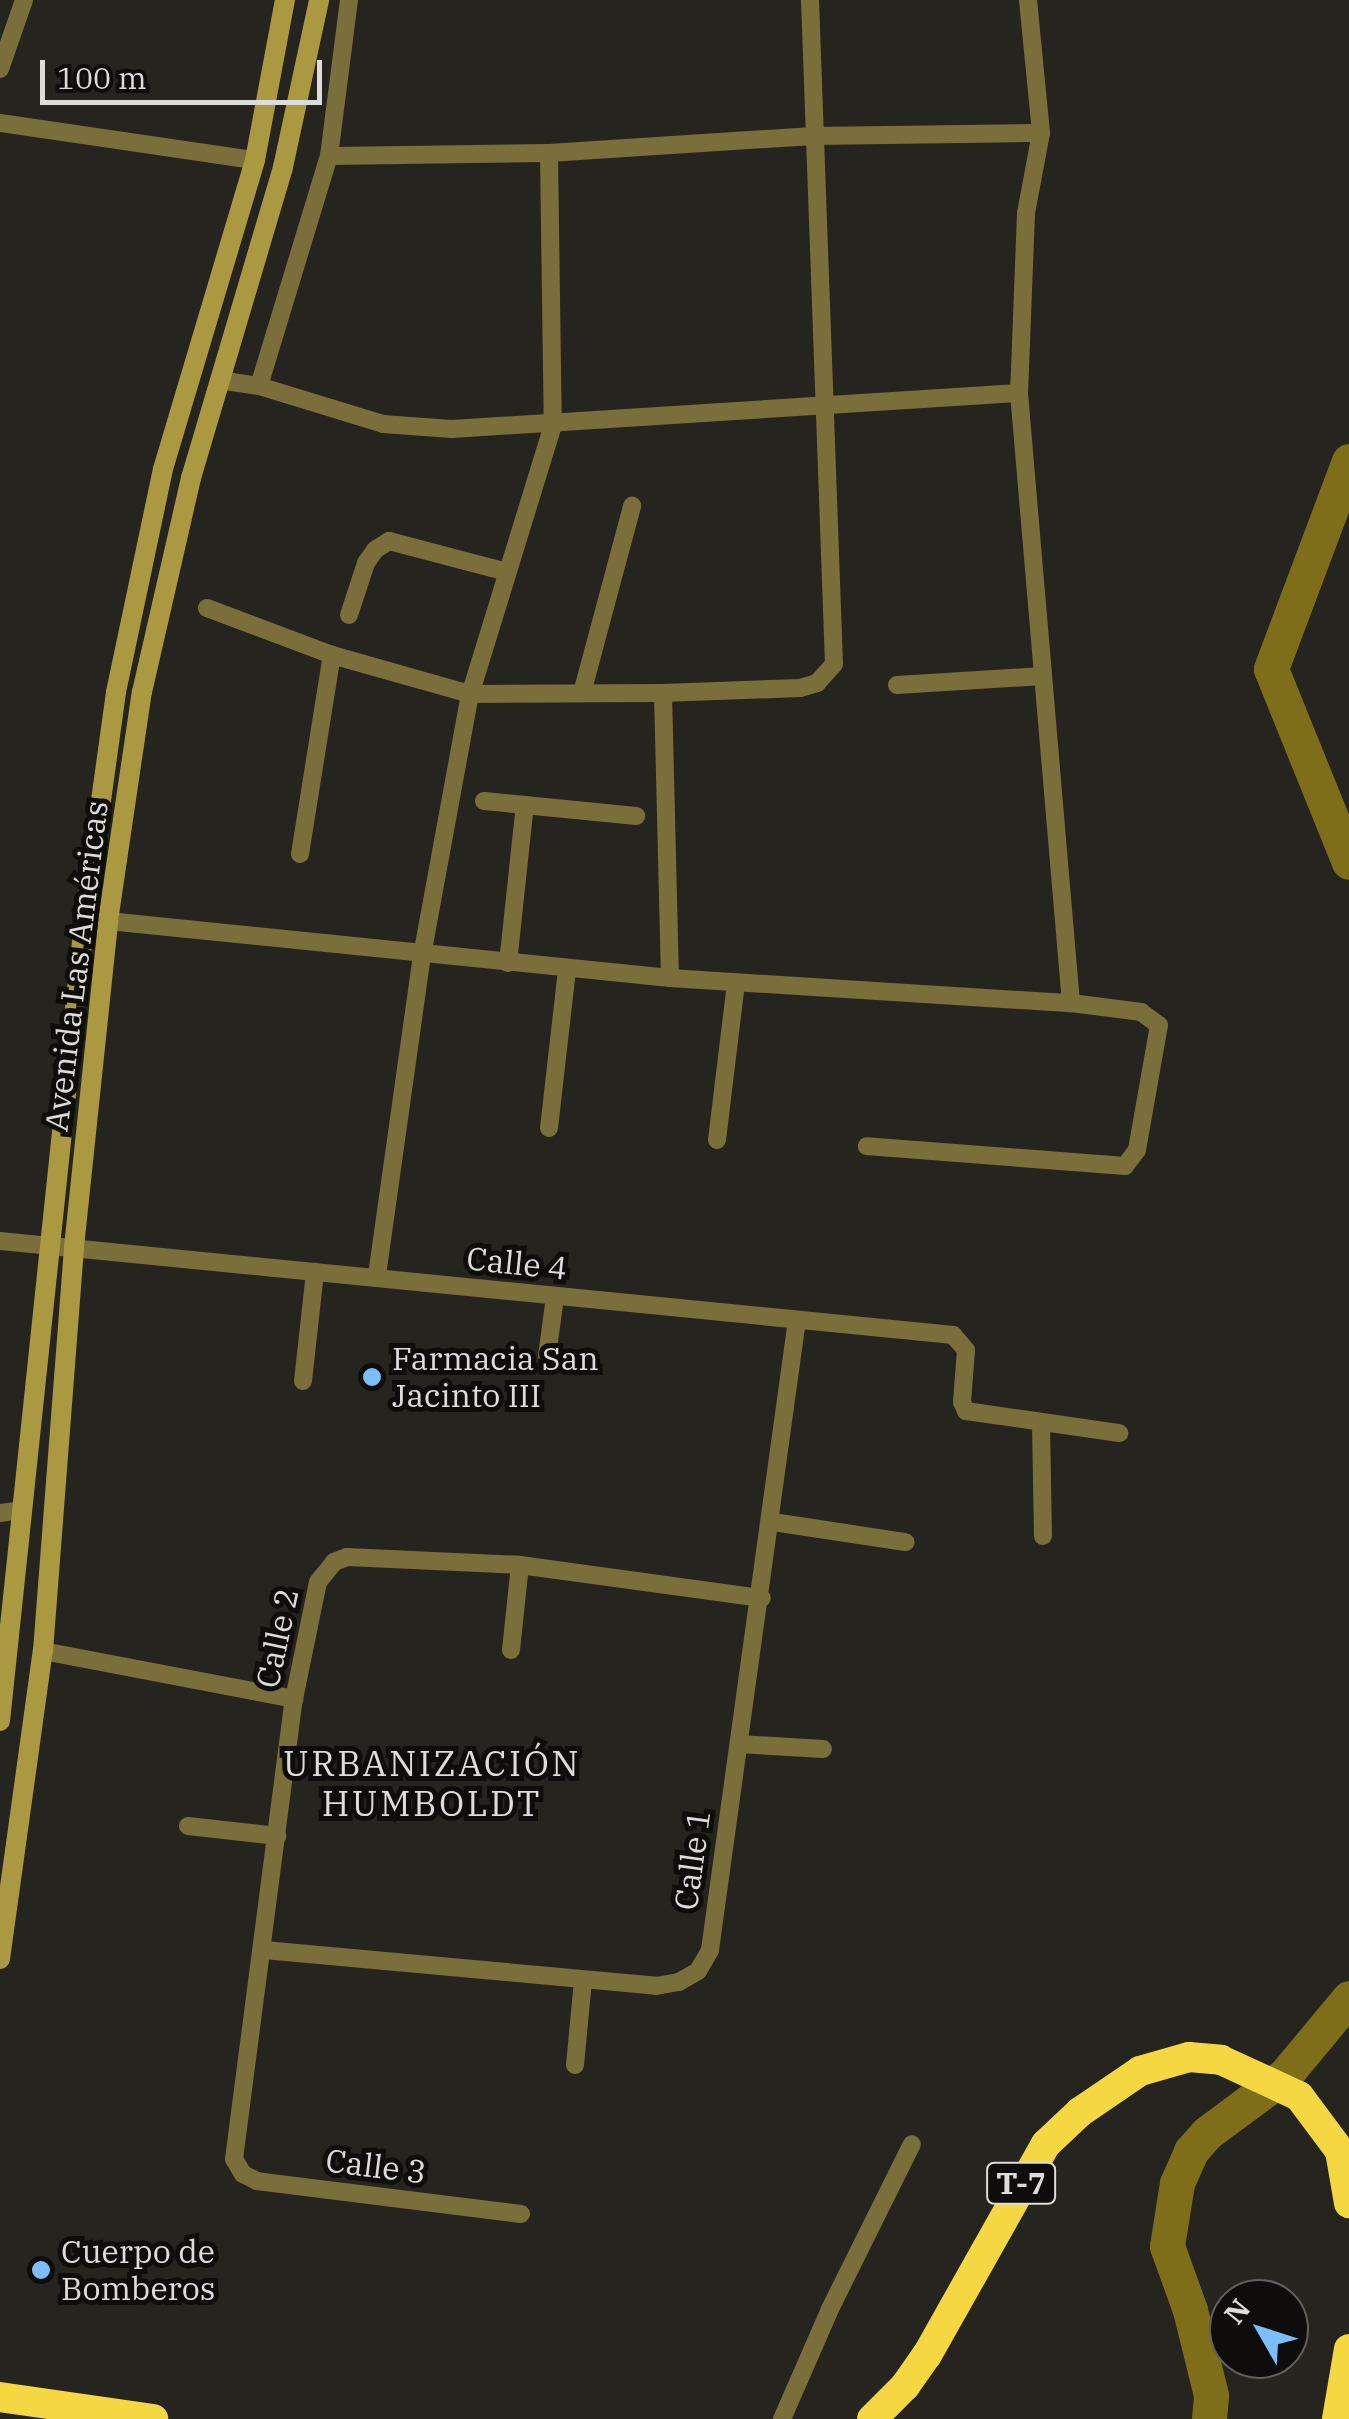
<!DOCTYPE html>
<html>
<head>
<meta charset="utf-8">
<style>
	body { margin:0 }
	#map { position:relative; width:1349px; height:2419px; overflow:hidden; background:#25241e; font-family:"IBM Plex Serif",serif }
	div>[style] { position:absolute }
	.river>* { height:35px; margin:-17.5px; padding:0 17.5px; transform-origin:17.5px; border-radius:17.5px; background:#7f6e19 }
	.street>* { height:18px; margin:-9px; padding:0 9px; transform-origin:9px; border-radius:9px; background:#7a6e3a }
	.secondary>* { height:20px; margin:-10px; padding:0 10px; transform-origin:10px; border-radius:10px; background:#ab9941 }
	.highway>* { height:30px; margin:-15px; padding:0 15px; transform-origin:15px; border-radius:15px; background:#f5d741 }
	.dots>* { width:28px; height:28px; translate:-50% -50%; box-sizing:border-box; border:5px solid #0e0d0b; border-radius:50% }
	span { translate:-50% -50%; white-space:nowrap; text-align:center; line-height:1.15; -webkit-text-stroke:10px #0e0d0b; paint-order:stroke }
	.shield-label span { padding:2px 8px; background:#0e0d0b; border:2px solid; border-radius:8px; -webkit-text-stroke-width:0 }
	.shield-label { font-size:30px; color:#dcdcd8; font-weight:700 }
	.street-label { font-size:32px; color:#dcdcd8 }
	.poi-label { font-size:32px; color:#dcdcd8 }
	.left { translate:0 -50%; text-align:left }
	.neighbourhood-label { font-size:35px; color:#dcdcd8; letter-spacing:2.5px }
	.north { position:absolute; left:1209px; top:2279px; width:100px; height:100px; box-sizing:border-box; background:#0e0d0b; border:2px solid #60605d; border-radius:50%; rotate:309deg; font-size:28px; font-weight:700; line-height:40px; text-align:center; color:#dcdcd8 }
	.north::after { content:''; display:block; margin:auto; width:35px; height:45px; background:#7dbef9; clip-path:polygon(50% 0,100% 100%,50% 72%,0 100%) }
	.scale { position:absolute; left:40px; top:60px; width:282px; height:45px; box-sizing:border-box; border:5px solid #dcdcd8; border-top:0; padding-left:12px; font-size:30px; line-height:35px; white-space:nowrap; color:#dcdcd8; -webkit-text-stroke:8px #0e0d0b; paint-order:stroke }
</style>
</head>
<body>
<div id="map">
	<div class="river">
		<i style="left:1349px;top:461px;width:222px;rotate:110.6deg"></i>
		<i style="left:1271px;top:669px;width:208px;rotate:68deg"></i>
		<i style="left:1209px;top:2419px;width:24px;rotate:-85deg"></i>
		<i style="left:1211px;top:2395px;width:88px;rotate:-103.9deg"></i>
		<i style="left:1190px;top:2310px;width:68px;rotate:-109.8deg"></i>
		<i style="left:1167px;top:2246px;width:64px;rotate:-81deg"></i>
		<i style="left:1177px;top:2183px;width:35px;rotate:-66deg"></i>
		<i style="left:1191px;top:2151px;width:24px;rotate:-48deg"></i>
		<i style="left:1207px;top:2133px;width:97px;rotate:-36.6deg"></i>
		<i style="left:1285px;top:2075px;width:100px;rotate:-50.3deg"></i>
	</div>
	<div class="street">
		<i style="left:1028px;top:0;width:134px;rotate:84.4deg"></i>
		<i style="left:1041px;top:133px;width:81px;rotate:100.6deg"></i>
		<i style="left:1026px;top:213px;width:180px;rotate:92.2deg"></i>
		<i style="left:1019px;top:393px;width:612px;rotate:85.13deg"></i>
		<i style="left:0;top:69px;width:73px;rotate:-70.8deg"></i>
		<i style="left:0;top:123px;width:258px;rotate:8.3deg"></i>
		<i style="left:549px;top:153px;width:265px;rotate:-3.7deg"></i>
		<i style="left:813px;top:136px;width:228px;rotate:-0.8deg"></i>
		<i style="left:329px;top:156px;width:220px;rotate:-0.8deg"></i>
		<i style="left:549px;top:153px;width:272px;rotate:89.2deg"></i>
		<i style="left:553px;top:425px;width:282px;rotate:107.1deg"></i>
		<i style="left:470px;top:694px;width:265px;rotate:100.4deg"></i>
		<i style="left:422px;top:955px;width:325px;rotate:98deg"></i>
		<i style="left:219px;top:380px;width:40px;rotate:8.5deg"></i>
		<i style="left:259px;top:386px;width:130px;rotate:17deg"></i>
		<i style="left:383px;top:424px;width:69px;rotate:4.1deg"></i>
		<i style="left:452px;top:429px;width:568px;rotate:-3.63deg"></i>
		<i style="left:259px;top:386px;width:240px;rotate:-73.1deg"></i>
		<i style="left:329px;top:156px;width:157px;rotate:-82.7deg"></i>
		<i style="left:207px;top:608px;width:134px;rotate:20.6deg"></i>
		<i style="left:332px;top:655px;width:143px;rotate:15.8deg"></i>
		<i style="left:470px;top:694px;width:193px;rotate:-0.3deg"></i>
		<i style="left:663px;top:693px;width:285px;rotate:88.6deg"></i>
		<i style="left:349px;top:615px;width:55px;rotate:-71.9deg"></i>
		<i style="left:366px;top:563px;width:16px;rotate:-55deg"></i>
		<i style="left:375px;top:550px;width:17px;rotate:-33deg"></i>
		<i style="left:389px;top:541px;width:122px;rotate:14.7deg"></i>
		<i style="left:897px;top:685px;width:146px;rotate:-3.5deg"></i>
		<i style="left:582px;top:693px;width:194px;rotate:-75deg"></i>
		<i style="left:663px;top:693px;width:137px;rotate:-2.1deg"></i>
		<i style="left:800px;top:688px;width:18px;rotate:-16deg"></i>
		<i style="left:817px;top:683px;width:25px;rotate:-48deg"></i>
		<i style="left:834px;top:664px;width:664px;rotate:-92.07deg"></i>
		<i style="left:484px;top:801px;width:153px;rotate:5.6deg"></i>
		<i style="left:300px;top:854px;width:202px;rotate:-80.9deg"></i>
		<i style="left:108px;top:921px;width:565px;rotate:5.79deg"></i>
		<i style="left:670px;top:978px;width:402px;rotate:3.6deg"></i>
		<i style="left:1071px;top:1003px;width:71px;rotate:7.3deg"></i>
		<i style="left:1141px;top:1012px;width:22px;rotate:36deg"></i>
		<i style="left:1159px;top:1025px;width:127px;rotate:100deg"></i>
		<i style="left:1137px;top:1150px;width:20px;rotate:127deg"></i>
		<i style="left:1125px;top:1166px;width:259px;rotate:-175.6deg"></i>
		<i style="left:508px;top:963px;width:159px;rotate:-83.9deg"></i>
		<i style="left:549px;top:1128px;width:160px;rotate:-83.5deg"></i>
		<i style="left:717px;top:1140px;width:159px;rotate:-83.1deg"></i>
		<i style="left:0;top:1241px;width:958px;rotate:5.63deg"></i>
		<i style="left:953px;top:1335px;width:20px;rotate:49deg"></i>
		<i style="left:966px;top:1350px;width:52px;rotate:94.4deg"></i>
		<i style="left:962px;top:1402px;width:10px;rotate:66deg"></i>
		<i style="left:966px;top:1411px;width:155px;rotate:8.2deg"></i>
		<i style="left:547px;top:1356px;width:60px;rotate:-82.3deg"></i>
		<i style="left:303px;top:1381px;width:110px;rotate:-83.7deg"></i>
		<i style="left:1041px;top:1423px;width:113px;rotate:89deg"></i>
		<i style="left:0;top:1513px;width:22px;rotate:-8deg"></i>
		<i style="left:773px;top:1522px;width:134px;rotate:8.6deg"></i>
		<i style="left:511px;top:1650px;width:85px;rotate:-84deg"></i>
		<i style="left:43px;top:1651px;width:256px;rotate:10.8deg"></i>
		<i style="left:739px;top:1744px;width:84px;rotate:3.4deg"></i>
		<i style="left:188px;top:1826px;width:90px;rotate:6.4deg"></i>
		<i style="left:264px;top:1950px;width:394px;rotate:5.2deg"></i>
		<i style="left:656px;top:1986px;width:23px;rotate:-10deg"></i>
		<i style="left:679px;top:1982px;width:22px;rotate:-30deg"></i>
		<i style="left:698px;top:1971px;width:24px;rotate:-60deg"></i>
		<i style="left:710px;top:1950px;width:636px;rotate:-82.14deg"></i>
		<i style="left:575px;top:2065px;width:85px;rotate:-84.6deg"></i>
		<i style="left:521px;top:2214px;width:266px;rotate:-172.9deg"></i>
		<i style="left:257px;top:2181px;width:16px;rotate:-153deg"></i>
		<i style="left:243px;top:2174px;width:17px;rotate:-121deg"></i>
		<i style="left:234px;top:2159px;width:464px;rotate:-82.6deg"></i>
		<i style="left:294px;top:1699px;width:119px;rotate:-78.4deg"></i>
		<i style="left:318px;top:1582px;width:26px;rotate:-51deg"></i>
		<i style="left:334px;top:1562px;width:14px;rotate:-21deg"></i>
		<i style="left:347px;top:1557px;width:173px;rotate:2.6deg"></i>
		<i style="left:520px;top:1565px;width:244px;rotate:7.8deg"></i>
		<i style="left:782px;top:2419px;width:120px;rotate:-66.4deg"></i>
		<i style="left:830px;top:2309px;width:184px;rotate:-63.6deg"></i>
	</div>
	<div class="secondary">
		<i style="left:0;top:1721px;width:802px;rotate:-83.99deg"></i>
		<i style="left:84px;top:923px;width:233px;rotate:-82.1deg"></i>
		<i style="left:116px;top:692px;width:228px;rotate:-78.1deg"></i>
		<i style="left:163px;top:469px;width:322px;rotate:-73.4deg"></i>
		<i style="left:255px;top:160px;width:163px;rotate:-79.4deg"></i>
		<i style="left:0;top:1959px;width:311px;rotate:-82.1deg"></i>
		<i style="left:43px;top:1651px;width:405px;rotate:-85.6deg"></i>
		<i style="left:74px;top:1247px;width:328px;rotate:-84deg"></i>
		<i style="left:108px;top:921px;width:232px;rotate:-81.6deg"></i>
		<i style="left:142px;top:692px;width:220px;rotate:-77.1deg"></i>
		<i style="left:191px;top:478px;width:324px;rotate:-73.5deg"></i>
		<i style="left:283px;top:167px;width:171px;rotate:-77.8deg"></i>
	</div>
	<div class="highway">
		<i style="left:0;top:2397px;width:155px;rotate:8.2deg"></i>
		<i style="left:872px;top:2419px;width:47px;rotate:-45deg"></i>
		<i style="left:905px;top:2386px;width:38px;rotate:-55deg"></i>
		<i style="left:927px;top:2355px;width:242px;rotate:-60.6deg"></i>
		<i style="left:1046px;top:2144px;width:47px;rotate:-43.3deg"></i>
		<i style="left:1080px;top:2112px;width:73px;rotate:-34.3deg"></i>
		<i style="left:1140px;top:2071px;width:51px;rotate:-15.9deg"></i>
		<i style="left:1189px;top:2057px;width:32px;rotate:5deg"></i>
		<i style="left:1221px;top:2060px;width:86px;rotate:24.8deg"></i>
		<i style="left:1299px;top:2096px;width:69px;rotate:53.3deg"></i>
		<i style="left:1340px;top:2151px;width:53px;rotate:80.2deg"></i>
		<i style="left:1337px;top:2419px;width:71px;rotate:-80.3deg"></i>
	</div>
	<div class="dots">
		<i style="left:372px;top:1377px;background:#7dbef9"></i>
		<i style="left:41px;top:2270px;background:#7dbef9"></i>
	</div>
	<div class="shield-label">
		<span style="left:1021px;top:2183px">T-7</span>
	</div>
	<div class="street-label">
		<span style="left:76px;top:966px;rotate:-83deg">Avenida Las Américas</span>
		<span style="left:517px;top:1263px;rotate:6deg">Calle 4</span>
		<span style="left:277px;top:1638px;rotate:-78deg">Calle 2</span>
		<span style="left:692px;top:1860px;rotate:-82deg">Calle 1</span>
		<span style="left:376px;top:2166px;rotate:7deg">Calle 3</span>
	</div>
	<div class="poi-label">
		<span class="left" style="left:392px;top:1377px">Farmacia San<br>Jacinto III</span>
		<span class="left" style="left:61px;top:2270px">Cuerpo de<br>Bomberos</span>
	</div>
	<div class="neighbourhood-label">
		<span style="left:432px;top:1783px">URBANIZACIÓN<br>HUMBOLDT</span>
	</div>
	<div class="north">N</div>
	<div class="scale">100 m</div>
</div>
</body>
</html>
